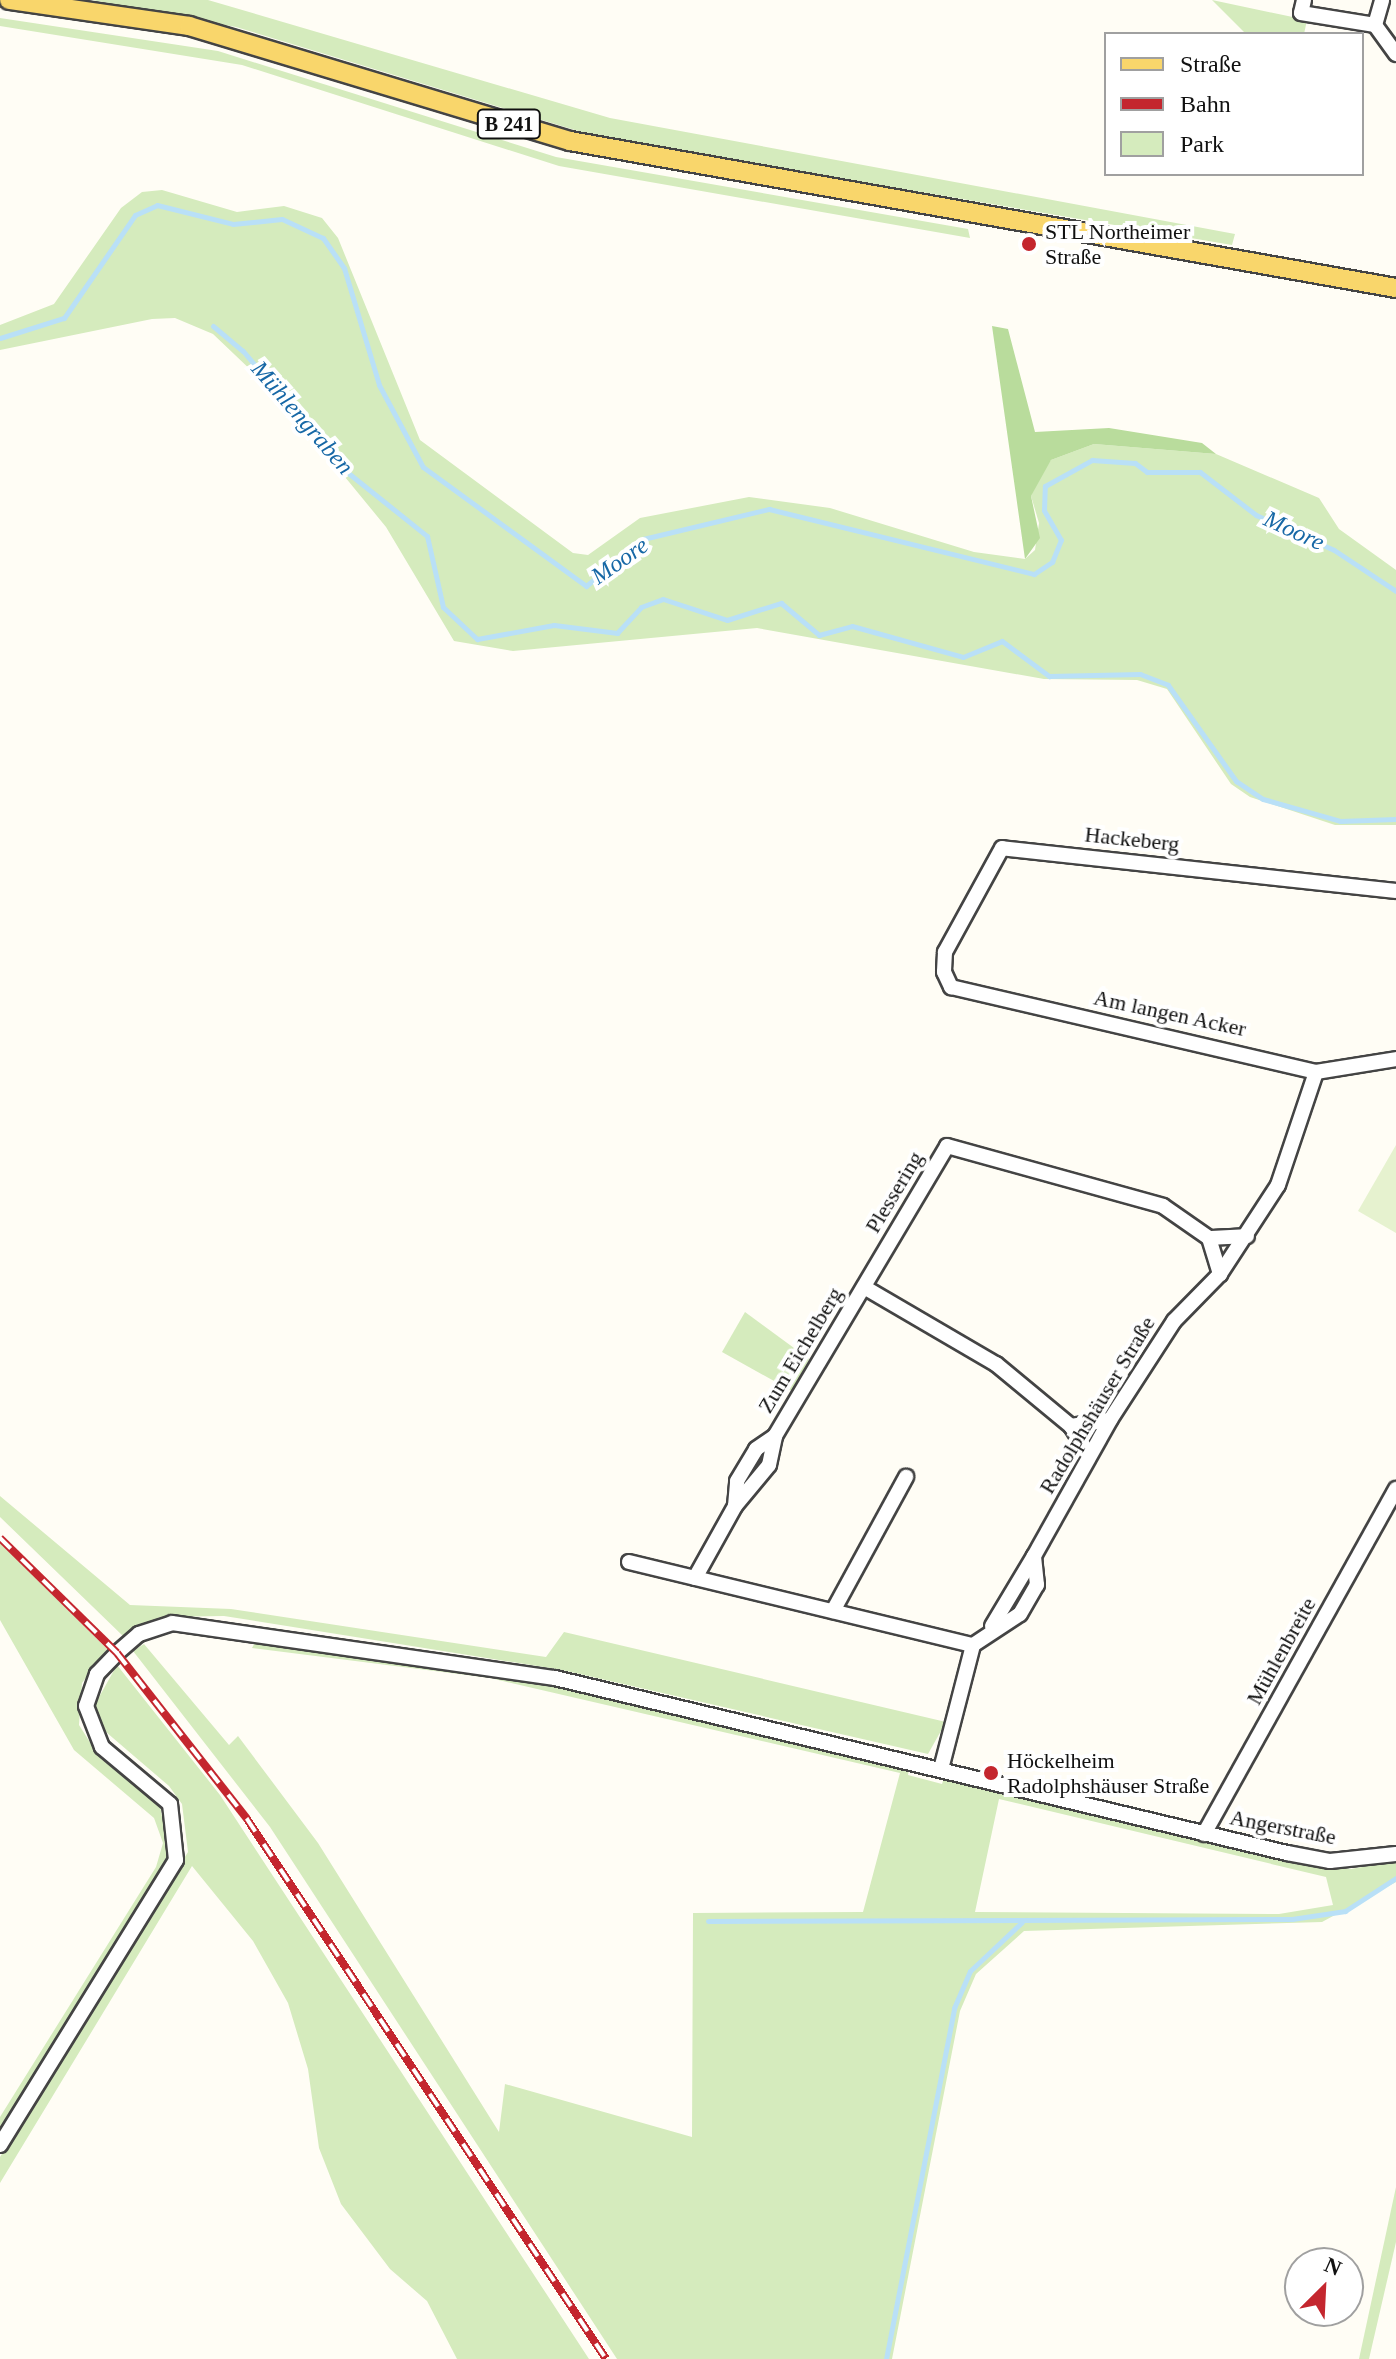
<!DOCTYPE html>
<html>
<head>
<meta charset="utf-8">
<style>
	body { margin:0 }
	#map { position:relative; width:1396px; height:2359px; overflow:hidden; background:#fffdf5; font-family:"Times New Roman",serif }
	div>[style] { position:absolute }
	.green>* { inset:0; background:#d5ebbd }
	.forest>* { inset:0; background:#b9dc9c }
	.pitch>* { inset:0; background:#e6f2cf }
	.stream>* { height:5px; margin:-2.5px; padding:0 2.5px; transform-origin:2.5px; border-radius:2.5px; background:#b9e0f7 }
	.roads { filter:drop-shadow(2px 0 #444) drop-shadow(-2px 0 #444) drop-shadow(0 2px #444) drop-shadow(0 -2px #444) }
	.minor>* { height:14px; margin:-7px; padding:0 7px; transform-origin:7px; border-radius:7px; background:#fff }
	.major>* { height:18px; margin:-9px; padding:0 9px; transform-origin:9px; border-radius:9px; background:#f9d66b }
	.rail>* { height:8px; margin-top:-4px; transform-origin:0; background:repeating-linear-gradient(90deg,#fff 0 15px,#c4262e 0 30px); box-sizing:border-box; border-block:2px solid #c4262e }
	.dots>* { width:22px; height:22px; translate:-50% -50%; box-sizing:border-box; border:4px solid #fff; border-radius:50% }
	span { translate:-50% -50%; white-space:nowrap; text-align:center; line-height:1.15; -webkit-text-stroke:8px #fff; paint-order:stroke }
	.shield-label span { padding:2px 6px; background:#fff; border:2px solid; border-radius:6px; -webkit-text-stroke-width:0 }
	.shield-label { font-size:20px; color:#111; font-weight:700 }
	.poi-label { font-size:22px; color:#111 }
	.left { translate:0 -50%; text-align:left }
	.street-label { font-size:22px; color:#111 }
	.water-label { font-size:24px; color:#1768a6; font-style:italic }
	.legend { position:absolute; left:1104px; top:32px; width:260px; height:144px; box-sizing:border-box; background:#fff; border:2px solid #a0a0a0; margin:0; padding:10px 14px; list-style:none; font-size:24px; color:#111 }
	.legend li { display:flex; align-items:center; gap:16px; height:40px }
	.legend b { width:40px; border:2px solid #a0a0a0 }
	.north { position:absolute; left:1284px; top:2247px; width:80px; height:80px; box-sizing:border-box; background:#fff; border:2px solid #a0a0a0; border-radius:50%; rotate:24deg; font-size:22px; font-weight:700; line-height:32px; text-align:center; color:#111 }
	.north::after { content:''; display:block; margin:auto; width:28px; height:36px; background:#c4262e; clip-path:polygon(50% 0,100% 100%,50% 72%,0 100%) }
</style>
</head>
<body>
<div id="map">
	<div class="green">
		<i style="clip-path:polygon(92px 0,208px 0,610px 118px,1235px 234px,1232px 245px,598px 137px,236px 27px)"></i>
		<i style="clip-path:polygon(1212px 0,1307px 20px,1304px 34px,1246px 34px)"></i>
		<i style="clip-path:polygon(0 18px,218px 51px,556px 157px,968px 229px,970px 238px,559px 166px,242px 65px,0 26px)"></i>
		<i style="clip-path:polygon(162px 190px,237px 212px,284px 206px,322px 218px,338px 238px,420px 440px,573px 553px,588px 555px,640px 518px,749px 497px,830px 508px,974px 552px,1025px 559px,1035px 550px,1039px 523px,1031px 496px,1036px 478px,1051px 460px,1094px 444px,1216px 454px,1319px 498px,1339px 529px,1396px 570px,1396px 825px,1335px 825px,1250px 797px,1231px 784px,1167px 689px,1137px 680px,1044px 679px,757px 628px,513px 651px,454px 641px,386px 527px,281px 399px,213px 334px,175px 318px,152px 319px,0 350px,0 325px,54px 304px,121px 208px,142px 192px)"></i>
		<i style="clip-path:polygon(745px 1312px,809px 1359px,792px 1391px,722px 1352px)"></i>
		<i style="clip-path:polygon(0 1496px,130px 1605px,231px 1609px,546px 1657px,564px 1632px,946px 1722px,928px 1754px,562px 1670px,224px 1616px,160px 1617px,123px 1636px,0 1517px)"></i>
		<i style="clip-path:polygon(0 1543px,107px 1649px,82px 1683px,79px 1725px,100px 1758px,160px 1806px,170px 1857px,0 2135px,0 2117px,156px 1867px,163px 1843px,154px 1818px,74px 1750px,0 1620px)"></i>
		<i style="clip-path:polygon(evenodd,258px 1637px,508px 1674px,909px 1769px,908px 1775px,942px 1784px,944px 1778px,1292px 1862px,1351px 1869px,1396px 1861px,1396px 1882px,1322px 1922px,1024px 1931px,976px 1974px,960px 2011px,892px 2359px,617px 2359px,270px 1827px,133px 1651px,144px 1644px,229px 1745px,238px 1736px,318px 1843px,499px 2132px,505px 2084px,692px 2137px,693px 1913px,863px 1912px,900px 1773px,490px 1678px,252px 1648px,258px 1637px,999px 1799px,1326px 1877px,1333px 1905px,1279px 1914px,975px 1912px,999px 1799px)"></i>
		<i style="clip-path:polygon(117px 1665px,220px 1795px,589px 2359px,457px 2359px,427px 2301px,390px 2269px,341px 2204px,319px 2148px,308px 2069px,288px 2003px,253px 1941px,192px 1866px,0 2183px,0 2157px,188px 1852px,182px 1804px,169px 1786px,99px 1726px,94px 1706px)"></i>
		<i style="clip-path:polygon(1396px 2187px,1396px 2242px,1369px 2359px,1359px 2359px)"></i>
	</div>
	<div class="forest">
		<i style="clip-path:polygon(992px 326px,1008px 329px,1035px 432px,1109px 428px,1202px 443px,1216px 454px,1094px 444px,1051px 460px,1031px 496px,1040px 538px,1025px 559px)"></i>
	</div>
	<div class="pitch">
		<i style="clip-path:polygon(1396px 1145px,1396px 1233px,1358px 1211px)"></i>
	</div>
	<div class="stream">
		<i style="left:213px;top:326px;width:39px;rotate:40deg"></i>
		<i style="left:243px;top:351px;width:153px;rotate:49.8deg"></i>
		<i style="left:342px;top:468px;width:109px;rotate:38.7deg"></i>
		<i style="left:427px;top:536px;width:73px;rotate:77.3deg"></i>
		<i style="left:443px;top:607px;width:47px;rotate:43.3deg"></i>
		<i style="left:477px;top:639px;width:78px;rotate:-10.3deg"></i>
		<i style="left:554px;top:625px;width:64px;rotate:7.2deg"></i>
		<i style="left:617px;top:633px;width:35px;rotate:-47deg"></i>
		<i style="left:641px;top:607px;width:23px;rotate:-20deg"></i>
		<i style="left:663px;top:599px;width:67px;rotate:18.2deg"></i>
		<i style="left:727px;top:620px;width:57px;rotate:-17.5deg"></i>
		<i style="left:781px;top:603px;width:50px;rotate:40.1deg"></i>
		<i style="left:819px;top:635px;width:34px;rotate:-15deg"></i>
		<i style="left:852px;top:626px;width:115px;rotate:15.6deg"></i>
		<i style="left:963px;top:657px;width:42px;rotate:-22.3deg"></i>
		<i style="left:1002px;top:641px;width:59px;rotate:36.7deg"></i>
		<i style="left:1049px;top:676px;width:91px;rotate:-1.3deg"></i>
		<i style="left:1140px;top:674px;width:30px;rotate:21deg"></i>
		<i style="left:1168px;top:685px;width:118px;rotate:54.7deg"></i>
		<i style="left:1236px;top:781px;width:32px;rotate:34deg"></i>
		<i style="left:1263px;top:799px;width:80px;rotate:15.9deg"></i>
		<i style="left:1340px;top:821px;width:56px;rotate:-2deg"></i>
		<i style="left:0;top:338px;width:67px;rotate:-17.4deg"></i>
		<i style="left:64px;top:318px;width:125px;rotate:-55.4deg"></i>
		<i style="left:135px;top:215px;width:24px;rotate:-24deg"></i>
		<i style="left:157px;top:205px;width:78px;rotate:14deg"></i>
		<i style="left:233px;top:224px;width:49px;rotate:-5.8deg"></i>
		<i style="left:282px;top:219px;width:45px;rotate:24.9deg"></i>
		<i style="left:323px;top:238px;width:37px;rotate:55deg"></i>
		<i style="left:344px;top:268px;width:122px;rotate:73.3deg"></i>
		<i style="left:379px;top:385px;width:93px;rotate:61.8deg"></i>
		<i style="left:423px;top:467px;width:202px;rotate:36.1deg"></i>
		<i style="left:586px;top:586px;width:74px;rotate:-39.5deg"></i>
		<i style="left:643px;top:539px;width:130px;rotate:-13.4deg"></i>
		<i style="left:769px;top:509px;width:273px;rotate:13.8deg"></i>
		<i style="left:1034px;top:574px;width:22px;rotate:-34deg"></i>
		<i style="left:1052px;top:562px;width:24px;rotate:-68deg"></i>
		<i style="left:1061px;top:540px;width:34px;rotate:-120deg"></i>
		<i style="left:1044px;top:510px;width:24px;rotate:-88deg"></i>
		<i style="left:1045px;top:486px;width:54px;rotate:-29deg"></i>
		<i style="left:1092px;top:460px;width:43px;rotate:4deg"></i>
		<i style="left:1135px;top:463px;width:15px;rotate:37deg"></i>
		<i style="left:1147px;top:472px;width:53px"></i>
		<i style="left:1200px;top:472px;width:71px;rotate:37.5deg"></i>
		<i style="left:1256px;top:515px;width:85px;rotate:24.2deg"></i>
		<i style="left:1334px;top:550px;width:74px;rotate:33.5deg"></i>
		<i style="left:708px;top:1921px;width:584px;rotate:-0.2deg"></i>
		<i style="left:1292px;top:1919px;width:54px;rotate:-8.6deg"></i>
		<i style="left:1345px;top:1911px;width:61px;rotate:-32.9deg"></i>
		<i style="left:886px;top:2359px;width:358px;rotate:-79deg"></i>
		<i style="left:954px;top:2008px;width:40px;rotate:-66.6deg"></i>
		<i style="left:970px;top:1971px;width:71px;rotate:-43.3deg"></i>
	</div>
	<div class="roads">
		<div class="minor">
			<i style="left:1304px;top:0;width:13px;rotate:103deg"></i>
			<i style="left:1301px;top:13px;width:75px;rotate:9.2deg"></i>
			<i style="left:1375px;top:25px;width:36px;rotate:54deg"></i>
			<i style="left:1375px;top:25px;width:26px;rotate:-74deg"></i>
			<i style="left:1396px;top:891px;width:396px;rotate:-173.8deg"></i>
			<i style="left:1002px;top:848px;width:119px;rotate:118.7deg"></i>
			<i style="left:945px;top:952px;width:20px;rotate:93deg"></i>
			<i style="left:944px;top:972px;width:17px;rotate:65deg"></i>
			<i style="left:951px;top:987px;width:375px;rotate:13.1deg"></i>
			<i style="left:1316px;top:1072px;width:81px;rotate:-9.2deg"></i>
			<i style="left:1209px;top:1238px;width:38px;rotate:-3deg"></i>
			<i style="left:864px;top:1287px;width:153px;rotate:30.3deg"></i>
			<i style="left:996px;top:1364px;width:97px;rotate:39.6deg"></i>
			<i style="left:1071px;top:1426px;width:34px;rotate:58deg"></i>
			<i style="left:1071px;top:1426px;width:39px;rotate:-9deg"></i>
			<i style="left:735px;top:1506px;width:53px;rotate:-50.3deg"></i>
			<i style="left:769px;top:1465px;width:30px;rotate:-78deg"></i>
			<i style="left:629px;top:1562px;width:354px;rotate:13.6deg"></i>
			<i style="left:695px;top:1578px;width:82px;rotate:-60.9deg"></i>
			<i style="left:735px;top:1506px;width:25px;rotate:-85deg"></i>
			<i style="left:737px;top:1481px;width:37px;rotate:-59deg"></i>
			<i style="left:756px;top:1449px;width:23px;rotate:-34deg"></i>
			<i style="left:775px;top:1436px;width:337px;rotate:-59.3deg"></i>
			<i style="left:947px;top:1146px;width:224px;rotate:15.5deg"></i>
			<i style="left:1163px;top:1206px;width:56px;rotate:34.8deg"></i>
			<i style="left:1209px;top:1238px;width:38px;rotate:73deg"></i>
			<i style="left:833px;top:1611px;width:153px;rotate:-61.4deg"></i>
			<i style="left:992px;top:1626px;width:82px;rotate:-59deg"></i>
			<i style="left:941px;top:1769px;width:128px;rotate:-75.5deg"></i>
			<i style="left:973px;top:1645px;width:56px;rotate:-33.4deg"></i>
			<i style="left:1020px;top:1614px;width:34px;rotate:-60deg"></i>
			<i style="left:1037px;top:1585px;width:29px;rotate:-96deg"></i>
			<i style="left:1034px;top:1556px;width:156px;rotate:-60.8deg"></i>
			<i style="left:1110px;top:1420px;width:118px;rotate:-57.1deg"></i>
			<i style="left:1174px;top:1321px;width:66px;rotate:-45.6deg"></i>
			<i style="left:1220px;top:1274px;width:106px;rotate:-56.9deg"></i>
			<i style="left:1278px;top:1185px;width:119px;rotate:-71.4deg"></i>
			<i style="left:1204px;top:1834px;width:395px;rotate:-60.9deg"></i>
			<i style="left:0;top:2145px;width:335px;rotate:-58.3deg"></i>
			<i style="left:176px;top:1860px;width:56px;rotate:-96.1deg"></i>
			<i style="left:170px;top:1804px;width:89px;rotate:-140deg"></i>
			<i style="left:102px;top:1747px;width:44px;rotate:-111.3deg"></i>
			<i style="left:86px;top:1706px;width:34px;rotate:-71deg"></i>
			<i style="left:97px;top:1674px;width:29px;rotate:-46deg"></i>
			<i style="left:117px;top:1653px;width:29px;rotate:-41deg"></i>
			<i style="left:139px;top:1634px;width:35px;rotate:-18deg"></i>
			<i style="left:172px;top:1623px;width:387px;rotate:8.2deg"></i>
			<i style="left:555px;top:1678px;width:753px;rotate:13.45deg"></i>
			<i style="left:1287px;top:1853px;width:44px;rotate:10.5deg"></i>
			<i style="left:1330px;top:1861px;width:66px;rotate:-6.1deg"></i>
		</div>
		<div class="major">
			<i style="left:9px;top:0;width:182px;rotate:8.2deg"></i>
			<i style="left:189px;top:26px;width:398px;rotate:16.8deg"></i>
			<i style="left:570px;top:141px;width:839px;rotate:10.09deg"></i>
		</div>
	</div>
	<div class="rail">
		<i style="left:0;top:1538px;width:164px;rotate:44.5deg"></i>
		<i style="left:117px;top:1653px;width:211px;rotate:51.9deg"></i>
		<i style="left:247px;top:1819px;width:648px;rotate:56.38deg"></i>
	</div>
	<div class="dots">
		<i style="left:1029px;top:244px;background:#c4262e"></i>
		<i style="left:991px;top:1773px;background:#c4262e"></i>
	</div>
	<div class="shield-label">
		<span style="left:509px;top:124px">B 241</span>
	</div>
	<div class="poi-label">
		<span class="left" style="left:1045px;top:244px">STL Northeimer<br>Straße</span>
		<span class="left" style="left:1007px;top:1773px">Höckelheim<br>Radolphshäuser Straße</span>
	</div>
	<div class="street-label">
		<span style="left:1132px;top:839px;rotate:6deg">Hackeberg</span>
		<span style="left:1170px;top:1013px;rotate:12deg">Am langen Acker</span>
		<span style="left:894px;top:1192px;rotate:-59deg">Plessering</span>
		<span style="left:800px;top:1350px;rotate:-59deg">Zum Eichelberg</span>
		<span style="left:1097px;top:1405px;rotate:-59deg">Radolphshäuser Straße</span>
		<span style="left:1281px;top:1651px;rotate:-61deg">Mühlenbreite</span>
		<span style="left:1283px;top:1827px;rotate:11deg">Angerstraße</span>
	</div>
	<div class="water-label">
		<span style="left:302px;top:418px;rotate:49deg">Mühlengraben</span>
		<span style="left:1294px;top:531px;rotate:25deg">Moore</span>
		<span style="left:620px;top:561px;rotate:-35deg">Moore</span>
	</div>
	<ul class="legend">
	<li><b style="height:10px;background:#f9d66b"></b>Straße</li>
	<li><b style="height:10px;background:#c4262e"></b>Bahn</li>
	<li><b style="height:22px;background:#d5ebbd"></b>Park</li>
	</ul>
	<div class="north">N</div>
</div>
</body>
</html>
